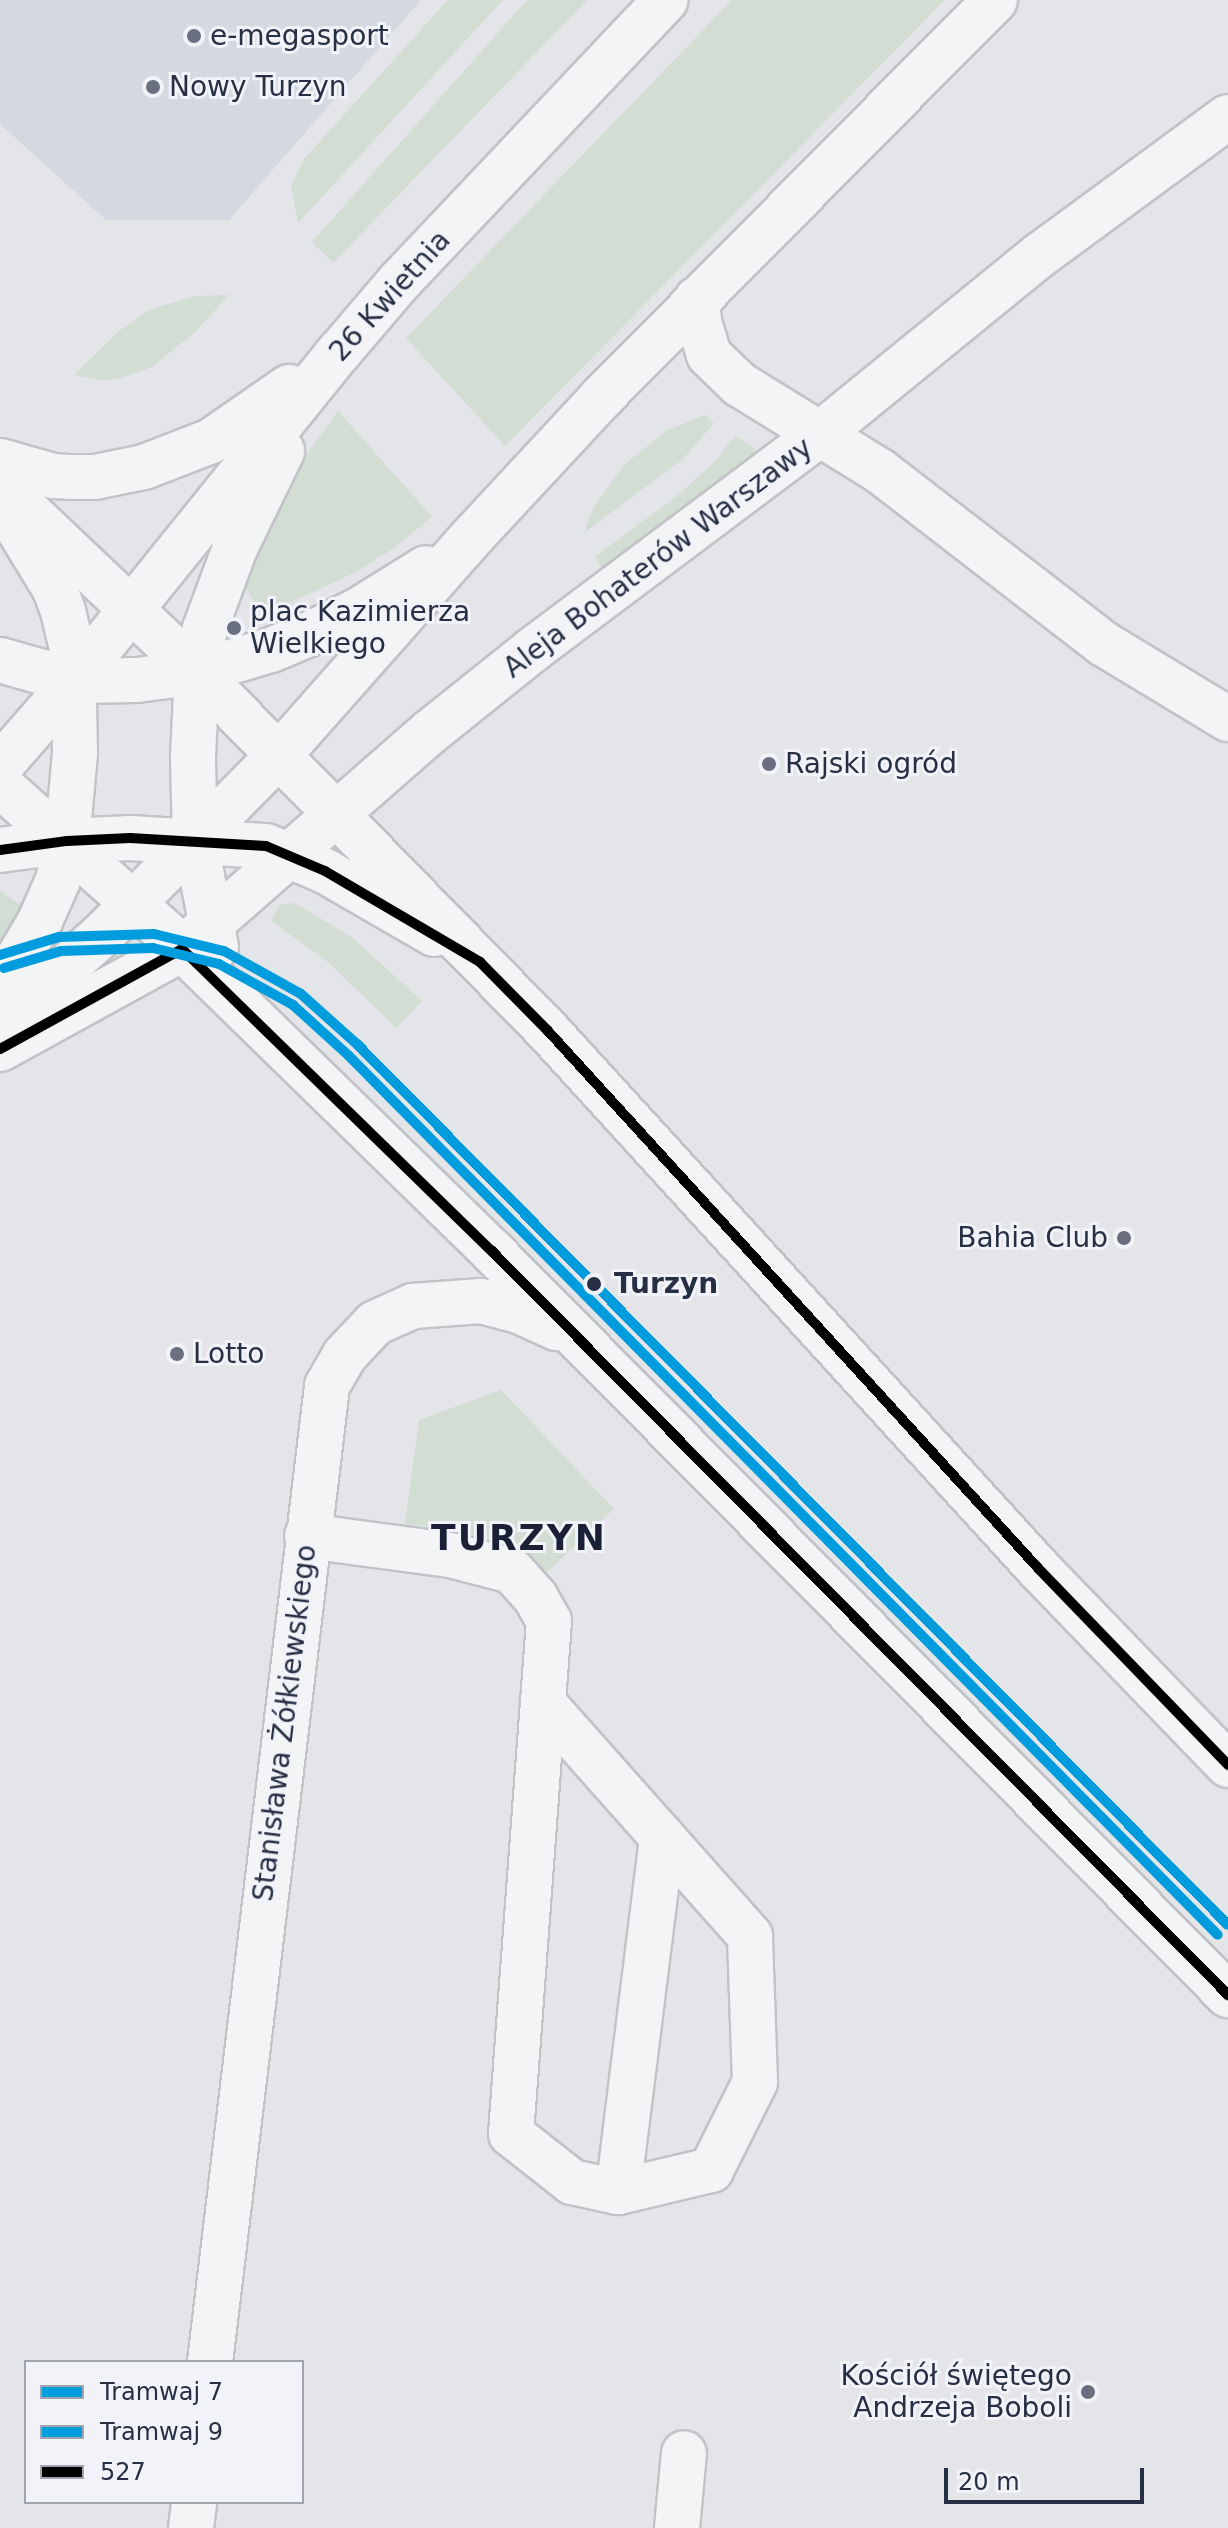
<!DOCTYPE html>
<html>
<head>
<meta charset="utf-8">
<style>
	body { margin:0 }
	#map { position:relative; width:1228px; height:2528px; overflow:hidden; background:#e3e5e9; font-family:"DejaVu Sans",sans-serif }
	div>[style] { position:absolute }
	.built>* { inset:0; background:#d4d8e0 }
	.green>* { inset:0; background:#d2ddd3 }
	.roads { filter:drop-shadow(2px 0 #c1c3c7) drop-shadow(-2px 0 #c1c3c7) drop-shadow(0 2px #c1c3c7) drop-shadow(0 -2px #c1c3c7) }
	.minor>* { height:44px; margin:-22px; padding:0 22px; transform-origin:22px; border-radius:22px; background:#f3f4f6 }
	.bus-1>* { height:10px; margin:-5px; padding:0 5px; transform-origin:5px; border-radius:5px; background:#000 }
	.tram-1>* { height:10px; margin:-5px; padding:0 5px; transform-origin:5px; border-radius:5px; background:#009cdd }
	.tram-2>* { height:10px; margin:-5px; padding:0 5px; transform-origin:5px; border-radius:5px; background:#009cdd }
	.dots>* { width:22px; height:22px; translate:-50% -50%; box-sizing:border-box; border:4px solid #f1f3f8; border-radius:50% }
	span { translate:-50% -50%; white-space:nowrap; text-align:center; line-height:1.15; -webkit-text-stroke:6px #f1f3f8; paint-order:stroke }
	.poi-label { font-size:28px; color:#272f45 }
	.left { translate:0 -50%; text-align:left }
	.right { translate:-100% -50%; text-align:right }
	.street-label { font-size:28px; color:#272f45 }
	.stop-label { font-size:28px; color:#272f45; font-weight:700 }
	.district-label { font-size:36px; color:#1a2036; font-weight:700; letter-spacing:2px }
	.legend { position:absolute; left:24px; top:2360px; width:280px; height:144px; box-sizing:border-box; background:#f1f3f8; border:2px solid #a0a5b0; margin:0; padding:10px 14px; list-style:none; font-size:24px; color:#272f45 }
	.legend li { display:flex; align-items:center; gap:16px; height:40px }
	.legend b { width:40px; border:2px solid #a0a5b0 }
	.scale { position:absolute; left:944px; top:2468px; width:200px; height:36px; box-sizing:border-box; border:4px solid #272f45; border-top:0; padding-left:10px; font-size:24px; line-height:28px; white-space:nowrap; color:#272f45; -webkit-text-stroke:6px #f1f3f8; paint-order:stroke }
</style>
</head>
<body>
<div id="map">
	<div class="built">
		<i style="clip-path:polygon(0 0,421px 0,229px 220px,106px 220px,0 124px)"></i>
	</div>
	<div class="green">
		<i style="clip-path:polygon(448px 0,503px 0,298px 223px,291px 185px,304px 159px)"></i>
		<i style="clip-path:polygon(527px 0,587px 0,333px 263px,312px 242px)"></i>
		<i style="clip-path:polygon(732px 0,945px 0,505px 446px,406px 338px)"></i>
		<i style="clip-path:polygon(229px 295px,195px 332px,152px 367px,119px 379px,100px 380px,74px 375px,119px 331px,151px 309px,196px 296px)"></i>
		<i style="clip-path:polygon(338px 411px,432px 517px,394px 548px,354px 573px,289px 603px,269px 609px,257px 605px,246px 589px,252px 557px,295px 471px)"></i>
		<i style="clip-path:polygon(705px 415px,714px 423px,682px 460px,584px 533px,592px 510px,624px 465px,666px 431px)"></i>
		<i style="clip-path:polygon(735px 436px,755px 448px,759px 454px,605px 574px,595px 557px,677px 496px,716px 460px)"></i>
		<i style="clip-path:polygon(0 891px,18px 903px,29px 900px,0 958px)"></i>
		<i style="clip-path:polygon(295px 903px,353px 938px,422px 1001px,396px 1028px,329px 963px,271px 920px,280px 905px)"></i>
		<i style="clip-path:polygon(501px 1390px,614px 1509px,548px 1571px,452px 1529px,405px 1524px,419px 1420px)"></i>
	</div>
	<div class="roads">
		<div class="minor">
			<i style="left:697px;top:299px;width:23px;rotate:85deg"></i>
			<i style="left:699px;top:322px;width:34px;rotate:73deg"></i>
			<i style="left:709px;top:355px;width:42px;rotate:44deg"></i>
			<i style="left:739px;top:384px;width:166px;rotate:31.7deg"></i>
			<i style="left:880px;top:471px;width:283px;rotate:37.7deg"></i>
			<i style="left:1104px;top:644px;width:145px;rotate:31.2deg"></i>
			<i style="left:0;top:461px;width:55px;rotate:15.8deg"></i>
			<i style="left:53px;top:476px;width:21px;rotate:3deg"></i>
			<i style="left:74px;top:477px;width:21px"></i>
			<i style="left:95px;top:477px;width:50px;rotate:-11.5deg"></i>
			<i style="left:144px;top:467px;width:72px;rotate:-21.2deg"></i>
			<i style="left:211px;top:441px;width:95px;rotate:-34.7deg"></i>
			<i style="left:0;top:485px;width:272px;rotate:43.5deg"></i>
			<i style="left:197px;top:672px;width:502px;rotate:45.65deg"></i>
			<i style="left:548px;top:1031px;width:727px;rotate:47.62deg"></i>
			<i style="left:1038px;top:1568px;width:274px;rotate:46deg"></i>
			<i style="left:0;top:660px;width:77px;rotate:15.8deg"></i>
			<i style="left:74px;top:681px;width:63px;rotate:-0.9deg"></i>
			<i style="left:137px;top:680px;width:61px;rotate:-7.6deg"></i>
			<i style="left:197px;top:672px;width:77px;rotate:-16.6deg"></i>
			<i style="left:271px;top:650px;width:49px;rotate:-22.9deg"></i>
			<i style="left:316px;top:631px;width:46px;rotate:-26deg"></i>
			<i style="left:357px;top:611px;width:81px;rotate:-31.9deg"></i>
			<i style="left:0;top:766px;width:94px;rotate:-48.9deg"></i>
			<i style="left:62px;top:695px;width:442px;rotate:-51.1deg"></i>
			<i style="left:340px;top:351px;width:91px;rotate:-49.5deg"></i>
			<i style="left:399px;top:282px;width:388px;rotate:-46.6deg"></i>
			<i style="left:0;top:785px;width:222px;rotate:41.7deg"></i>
			<i style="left:166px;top:933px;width:455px;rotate:44.3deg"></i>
			<i style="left:492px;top:1251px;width:1047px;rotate:45.31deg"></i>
			<i style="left:0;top:850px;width:68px;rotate:-7.7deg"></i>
			<i style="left:67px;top:841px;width:63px;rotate:-2.7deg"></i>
			<i style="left:130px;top:838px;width:136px;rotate:3.4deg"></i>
			<i style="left:266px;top:846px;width:64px;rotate:23deg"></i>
			<i style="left:325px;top:871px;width:126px;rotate:30deg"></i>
			<i style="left:216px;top:947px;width:108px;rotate:-101.2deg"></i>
			<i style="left:195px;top:841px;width:84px;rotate:-91.4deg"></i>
			<i style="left:193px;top:757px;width:85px;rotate:-87.3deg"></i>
			<i style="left:197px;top:672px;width:44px;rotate:-79.5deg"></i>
			<i style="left:205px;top:629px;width:86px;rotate:-69.7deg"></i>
			<i style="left:235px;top:548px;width:108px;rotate:-64.1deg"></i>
			<i style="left:0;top:989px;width:79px;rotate:-59.5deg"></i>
			<i style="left:40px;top:921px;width:45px;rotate:-66.3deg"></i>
			<i style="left:58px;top:880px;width:40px;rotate:-77deg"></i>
			<i style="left:67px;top:841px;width:88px;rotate:-84.8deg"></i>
			<i style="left:75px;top:753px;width:100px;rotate:-91.1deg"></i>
			<i style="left:73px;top:653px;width:43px;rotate:-103.4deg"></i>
			<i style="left:63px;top:611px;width:23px;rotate:-110deg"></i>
			<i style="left:55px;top:589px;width:90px;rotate:-121.4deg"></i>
			<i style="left:0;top:1026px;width:140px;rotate:-41.8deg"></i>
			<i style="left:104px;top:933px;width:250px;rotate:-45.5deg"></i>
			<i style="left:279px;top:755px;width:290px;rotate:-48.5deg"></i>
			<i style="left:471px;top:538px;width:191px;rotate:-47.1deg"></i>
			<i style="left:601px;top:398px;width:560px;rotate:-45.29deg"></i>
			<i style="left:0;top:1049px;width:208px;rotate:-28.8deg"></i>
			<i style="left:182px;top:949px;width:330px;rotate:-41.2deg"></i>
			<i style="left:430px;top:732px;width:129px;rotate:-38.7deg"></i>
			<i style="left:531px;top:651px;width:360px;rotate:-36.9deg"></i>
			<i style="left:819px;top:435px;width:285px;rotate:-39.2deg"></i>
			<i style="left:1040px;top:255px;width:233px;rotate:-36.3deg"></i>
			<i style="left:307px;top:1536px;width:144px;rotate:7.6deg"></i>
			<i style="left:450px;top:1555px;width:64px;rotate:14.5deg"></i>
			<i style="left:512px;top:1571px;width:36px;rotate:48deg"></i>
			<i style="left:536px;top:1598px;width:26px;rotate:61deg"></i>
			<i style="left:549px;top:1621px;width:514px;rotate:94.24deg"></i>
			<i style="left:511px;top:2134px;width:78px;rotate:38.2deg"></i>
			<i style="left:572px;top:2182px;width:47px;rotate:12.3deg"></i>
			<i style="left:618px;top:2192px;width:96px;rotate:-13.3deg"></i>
			<i style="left:711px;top:2170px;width:98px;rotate:-63.4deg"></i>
			<i style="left:755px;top:2082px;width:146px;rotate:-92deg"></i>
			<i style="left:750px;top:1936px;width:312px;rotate:-131.6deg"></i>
			<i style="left:618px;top:2192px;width:358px;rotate:-82.9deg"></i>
			<i style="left:210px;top:2362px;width:983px;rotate:-83.16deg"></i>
			<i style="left:327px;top:1386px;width:34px;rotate:-60deg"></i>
			<i style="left:344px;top:1356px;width:45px;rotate:-46.8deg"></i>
			<i style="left:375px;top:1323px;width:42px;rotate:-24.1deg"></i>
			<i style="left:413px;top:1306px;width:68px;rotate:-4.2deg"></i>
			<i style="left:481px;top:1301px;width:39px;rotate:15deg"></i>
			<i style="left:519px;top:1311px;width:41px;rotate:24.7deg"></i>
			<i style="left:191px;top:2528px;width:26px;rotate:-83deg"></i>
			<i style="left:677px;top:2528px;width:75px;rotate:-84.7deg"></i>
		</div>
	</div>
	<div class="bus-1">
		<i style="left:0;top:850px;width:68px;rotate:-7.7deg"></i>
		<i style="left:67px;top:841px;width:63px;rotate:-2.7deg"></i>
		<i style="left:130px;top:838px;width:136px;rotate:3.4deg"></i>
		<i style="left:266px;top:846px;width:64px;rotate:23deg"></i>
		<i style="left:325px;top:871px;width:180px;rotate:30.4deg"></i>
		<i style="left:480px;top:962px;width:97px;rotate:45.4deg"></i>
		<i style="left:548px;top:1031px;width:727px;rotate:47.62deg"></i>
		<i style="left:1038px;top:1568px;width:274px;rotate:46deg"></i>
		<i style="left:182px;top:949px;width:433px;rotate:44.3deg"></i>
		<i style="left:492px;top:1251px;width:1047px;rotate:45.31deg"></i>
		<i style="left:0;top:1049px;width:208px;rotate:-28.8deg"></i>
	</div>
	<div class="tram-1">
		<i style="left:0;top:955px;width:62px;rotate:-17deg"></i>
		<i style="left:59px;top:937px;width:95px;rotate:-1.8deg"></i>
		<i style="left:154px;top:934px;width:72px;rotate:13.7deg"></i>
		<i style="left:224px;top:951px;width:88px;rotate:29.2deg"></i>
		<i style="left:301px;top:994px;width:76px;rotate:41.8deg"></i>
		<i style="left:358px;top:1045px;width:1237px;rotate:45.33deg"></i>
	</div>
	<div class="tram-2">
		<i style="left:4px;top:968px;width:59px;rotate:-16.6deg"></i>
		<i style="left:61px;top:951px;width:92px;rotate:-1.9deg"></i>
		<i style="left:153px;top:948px;width:68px;rotate:13.6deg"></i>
		<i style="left:219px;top:964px;width:85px;rotate:29deg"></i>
		<i style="left:293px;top:1005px;width:74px;rotate:42.3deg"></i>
		<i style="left:348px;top:1055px;width:1237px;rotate:45.33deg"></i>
	</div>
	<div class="dots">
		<i style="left:194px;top:36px;background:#696f7e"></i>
		<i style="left:153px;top:87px;background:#696f7e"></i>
		<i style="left:234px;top:628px;background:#696f7e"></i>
		<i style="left:769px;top:764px;background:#696f7e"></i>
		<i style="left:1124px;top:1238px;background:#696f7e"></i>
		<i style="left:594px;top:1284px;background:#272f45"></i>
		<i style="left:177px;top:1354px;background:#696f7e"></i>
		<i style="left:1088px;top:2392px;background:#696f7e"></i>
	</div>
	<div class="poi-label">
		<span class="left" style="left:210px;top:36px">e-megasport</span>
		<span class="left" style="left:169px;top:87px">Nowy Turzyn</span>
		<span class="left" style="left:250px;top:628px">plac Kazimierza<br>Wielkiego</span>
		<span class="left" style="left:785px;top:764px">Rajski ogród</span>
		<span class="right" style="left:1108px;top:1238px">Bahia Club</span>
		<span class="left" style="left:193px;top:1354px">Lotto</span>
		<span class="right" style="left:1072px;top:2392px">Kościół świętego<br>Andrzeja Boboli</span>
	</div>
	<div class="street-label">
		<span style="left:390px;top:296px;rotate:-48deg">26 Kwietnia</span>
		<span style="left:658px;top:558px;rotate:-37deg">Aleja Bohaterów Warszawy</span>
		<span style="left:285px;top:1723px;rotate:-83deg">Stanisława Żółkiewskiego</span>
	</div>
	<div class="stop-label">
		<span class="left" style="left:614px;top:1284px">Turzyn</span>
	</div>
	<div class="district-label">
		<span style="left:519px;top:1538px">TURZYN</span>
	</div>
	<ul class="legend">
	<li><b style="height:10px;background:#009cdd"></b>Tramwaj 7</li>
	<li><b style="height:10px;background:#009cdd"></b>Tramwaj 9</li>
	<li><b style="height:10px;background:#000"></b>527</li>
	</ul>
	<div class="scale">20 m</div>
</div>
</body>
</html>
